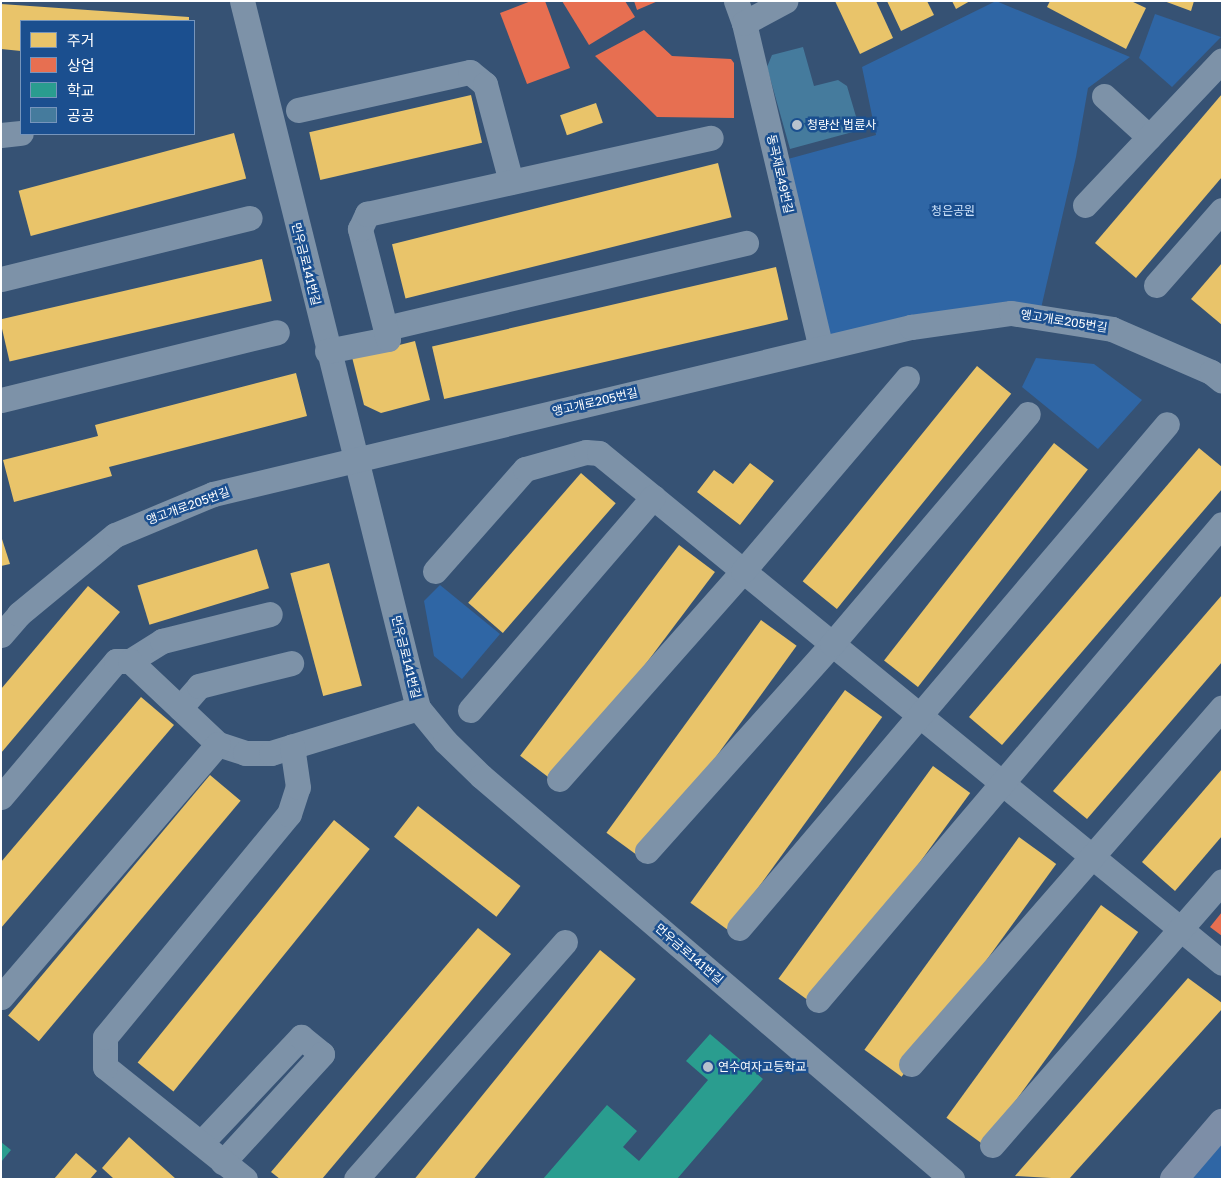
<!DOCTYPE html>
<html>
<head>
<meta charset="utf-8">
<style>
	body { margin:0 }
	#map { position:relative; width:1223px; height:1180px; overflow:hidden; background:#365274; font-family:"Golos Text","Noto Sans KR",sans-serif }
	div>[style] { position:absolute }
	.green>* { inset:0; background:#2f66a5 }
	.homes>* { inset:0; background:#e9c46a; transform-origin:0 0 }
	.shops>* { inset:0; background:#e76f51 }
	.schools>* { inset:0; background:#2a9d8f }
	.public>* { inset:0; background:#457b9d }
	.minor>* { height:25px; margin:-12.5px; padding:0 12.5px; transform-origin:12.5px; border-radius:12.5px; background:#7d92a8 }
	.major>* { height:28px; margin:-14px; padding:0 14px; transform-origin:14px; border-radius:14px; background:#7d8ea7 }
	.dots>* { width:14px; height:14px; translate:-50% -50%; box-sizing:border-box; border:2px solid #1b4f8f; border-radius:50% }
	span { translate:-50% -50%; white-space:nowrap; text-align:center; line-height:1.15; -webkit-text-stroke:5px #1b4f8f; paint-order:stroke }
	.poi-label { font-size:12px; color:#fff }
	.left { translate:0 -50%; text-align:left }
	.street-label { font-size:12px; color:#fff }
	.park-label { font-size:12px; color:#cfe3fa }
	.frame { position:absolute; inset:0; border:2px solid #fff; pointer-events:none }
	.legend { position:absolute; left:20px; top:20px; width:175px; height:115px; box-sizing:border-box; background:#1b4f8f; border:1px solid #7695bc; margin:0; padding:6px 9px; list-style:none; font-size:15px; color:#fff }
	.legend li { display:flex; align-items:center; gap:10px; height:25px }
	.legend b { width:25px; border:1px solid #7695bc }
</style>
</head>
<body>
<div id="map">
	<div class="green">
		<i style="clip-path:polygon(996px 1px,1130px 57px,1088px 88px,1076px 157px,1039px 317px,821px 348px,777px 162px,876px 135px,862px 67px)"></i>
		<i style="clip-path:polygon(1155px 14px,1221px 37px,1172px 87px,1139px 58px)"></i>
		<i style="clip-path:polygon(1036px 358px,1094px 364px,1142px 400px,1098px 449px,1022px 387px)"></i>
		<i style="clip-path:polygon(440px 585px,500px 634px,462px 679px,434px 656px,424px 601px)"></i>
		<i style="clip-path:polygon(1222px 1123px,1222px 1179px,1174px 1179px)"></i>
	</div>
	<div class="homes">
		<i style="clip-path:polygon(835px 1px,876px 1px,893px 38px,860px 54px)"></i>
		<i style="clip-path:polygon(887px 1px,927px 1px,934px 15px,901px 31px)"></i>
		<i style="clip-path:polygon(952px 1px,970px 1px,956px 9px)"></i>
		<i style="clip-path:polygon(1050px 1px,1131px 1px,1146px 8px,1126px 49px,1047px 7px)"></i>
		<i style="clip-path:polygon(1164px 1px,1194px 1px,1191px 11px)"></i>
		<i style="clip-path:polygon(1px 4px,189px 17px,189px 21px,21px 21px,21px 51px,1px 49px)"></i>
		<i style="clip-path:polygon(1222px 94px,1222px 177px,1136px 278px,1095px 243px)"></i>
		<i style="left:471px;top:95px;width:49px;height:166px;rotate:77deg"></i>
		<i style="left:596px;top:103px;width:21px;height:38px;rotate:71deg"></i>
		<i style="left:234px;top:133px;width:47px;height:223px;rotate:75deg"></i>
		<i style="left:718px;top:163px;width:56px;height:336px;rotate:76deg"></i>
		<i style="left:262px;top:259px;width:43px;height:269px;rotate:77deg"></i>
		<i style="clip-path:polygon(1222px 263px,1222px 325px,1191px 299px)"></i>
		<i style="left:776px;top:267px;width:54px;height:353px;rotate:77deg"></i>
		<i style="clip-path:polygon(415px 341px,430px 400px,381px 413px,364px 405px,352px 357px)"></i>
		<i style="left:977px;top:366px;width:44px;height:277px;rotate:39deg"></i>
		<i style="clip-path:polygon(296px 373px,307px 416px,109px 467px,112px 476px,14px 502px,3px 460px,98px 436px,95px 425px)"></i>
		<i style="left:1054px;top:443px;width:43px;height:276px;rotate:38deg"></i>
		<i style="clip-path:polygon(1199px 448px,1222px 467px,1222px 489px,1002px 745px,969px 717px)"></i>
		<i style="clip-path:polygon(750px 463px,774px 481px,740px 525px,697px 492px,714px 470px,733px 484px)"></i>
		<i style="left:581px;top:473px;width:46px;height:172px;rotate:41deg"></i>
		<i style="clip-path:polygon(1px 536px,10px 564px,1px 566px)"></i>
		<i style="left:679px;top:545px;width:45px;height:264px;rotate:37deg"></i>
		<i style="left:257px;top:549px;width:41px;height:125px;rotate:73deg"></i>
		<i style="left:329px;top:563px;width:127px;height:40px;rotate:75deg"></i>
		<i style="clip-path:polygon(88px 586px,120px 612px,1px 753px,1px 689px)"></i>
		<i style="clip-path:polygon(1222px 595px,1222px 662px,1087px 819px,1053px 791px)"></i>
		<i style="left:761px;top:620px;width:44px;height:263px;rotate:36deg"></i>
		<i style="left:845px;top:690px;width:46px;height:263px;rotate:36deg"></i>
		<i style="clip-path:polygon(141px 697px,174px 725px,1px 928px,1px 862px)"></i>
		<i style="left:933px;top:766px;width:46px;height:263px;rotate:36deg"></i>
		<i style="clip-path:polygon(1222px 769px,1222px 836px,1175px 891px,1142px 862px)"></i>
		<i style="left:210px;top:775px;width:40px;height:314px;rotate:40deg"></i>
		<i style="left:418px;top:806px;width:130px;height:39px;rotate:38deg"></i>
		<i style="left:334px;top:820px;width:46px;height:312px;rotate:39deg"></i>
		<i style="left:1019px;top:837px;width:46px;height:263px;rotate:36deg"></i>
		<i style="left:1101px;top:905px;width:46px;height:263px;rotate:36deg"></i>
		<i style="clip-path:polygon(478px 928px,511px 954px,322px 1179px,280px 1179px,271px 1172px)"></i>
		<i style="left:600px;top:950px;width:46px;height:299px;rotate:39deg"></i>
		<i style="clip-path:polygon(1188px 978px,1222px 1003px,1222px 1009px,1069px 1179px,1015px 1176px)"></i>
		<i style="clip-path:polygon(129px 1137px,176px 1179px,114px 1179px,102px 1168px)"></i>
		<i style="clip-path:polygon(76px 1153px,97px 1171px,90px 1179px,54px 1179px)"></i>
	</div>
	<div class="shops">
		<i style="clip-path:polygon(531px 1px,545px 1px,570px 68px,527px 84px,500px 13px)"></i>
		<i style="clip-path:polygon(562px 1px,625px 1px,635px 17px,589px 45px)"></i>
		<i style="clip-path:polygon(634px 1px,658px 1px,637px 10px)"></i>
		<i style="clip-path:polygon(644px 30px,672px 56px,731px 59px,734px 63px,734px 118px,657px 117px,595px 56px)"></i>
		<i style="clip-path:polygon(1222px 912px,1222px 936px,1210px 927px)"></i>
	</div>
	<div class="schools">
		<i style="clip-path:polygon(710px 1034px,763px 1079px,677px 1179px,543px 1179px,607px 1105px,637px 1131px,623px 1147px,639px 1161px,708px 1080px,686px 1061px)"></i>
		<i style="clip-path:polygon(1px 1142px,11px 1150px,1px 1162px)"></i>
	</div>
	<div class="public">
		<i style="clip-path:polygon(803px 47px,814px 86px,838px 80px,847px 86px,860px 130px,790px 149px,767px 67px,772px 55px)"></i>
	</div>
	<div class="minor">
		<i style="left:242px;top:1px;width:729px;rotate:76.02deg"></i>
		<i style="left:418px;top:708px;width:43px;rotate:50.7deg"></i>
		<i style="left:445px;top:741px;width:50px;rotate:44.2deg"></i>
		<i style="left:481px;top:776px;width:620px;rotate:40.55deg"></i>
		<i style="left:736px;top:1px;width:23px;rotate:70deg"></i>
		<i style="left:744px;top:23px;width:334px;rotate:76.7deg"></i>
		<i style="left:744px;top:23px;width:47px;rotate:-28.2deg"></i>
		<i style="left:1104px;top:96px;width:61px;rotate:42.3deg"></i>
		<i style="left:298px;top:110px;width:176px;rotate:-12.5deg"></i>
		<i style="left:470px;top:72px;width:19px;rotate:39deg"></i>
		<i style="left:485px;top:84px;width:101px;rotate:75.1deg"></i>
		<i style="left:1px;top:135px;width:20px;rotate:-6deg"></i>
		<i style="left:1085px;top:205px;width:199px;rotate:-46.6deg"></i>
		<i style="left:1px;top:279px;width:256px;rotate:-13.8deg"></i>
		<i style="left:1156px;top:285px;width:100px;rotate:-48.7deg"></i>
		<i style="left:386px;top:328px;width:370px;rotate:-13.3deg"></i>
		<i style="left:327px;top:351px;width:62px;rotate:-11.1deg"></i>
		<i style="left:388px;top:339px;width:114px;rotate:-104.3deg"></i>
		<i style="left:360px;top:229px;width:17px;rotate:-65deg"></i>
		<i style="left:367px;top:214px;width:352px;rotate:-12.5deg"></i>
		<i style="left:1px;top:400px;width:284px;rotate:-13.8deg"></i>
		<i style="left:435px;top:571px;width:136px;rotate:-48.6deg"></i>
		<i style="left:525px;top:469px;width:63px;rotate:-15.6deg"></i>
		<i style="left:586px;top:452px;width:13px;rotate:4deg"></i>
		<i style="left:599px;top:453px;width:805px;rotate:39.3deg"></i>
		<i style="left:1px;top:635px;width:28px;rotate:-49deg"></i>
		<i style="left:19px;top:614px;width:124px;rotate:-39.5deg"></i>
		<i style="left:115px;top:535px;width:106px;rotate:-22.7deg"></i>
		<i style="left:213px;top:494px;width:718px;rotate:-13.46deg"></i>
		<i style="left:911px;top:327px;width:101px;rotate:-8deg"></i>
		<i style="left:1011px;top:313px;width:102px;rotate:9deg"></i>
		<i style="left:1112px;top:329px;width:108px;rotate:23.5deg"></i>
		<i style="left:1211px;top:372px;width:14px;rotate:39deg"></i>
		<i style="left:130px;top:661px;width:38px;rotate:-32deg"></i>
		<i style="left:162px;top:641px;width:111px;rotate:-14deg"></i>
		<i style="left:180px;top:708px;width:29px;rotate:-49deg"></i>
		<i style="left:199px;top:686px;width:95px;rotate:-14deg"></i>
		<i style="left:470px;top:710px;width:281px;rotate:-49.3deg"></i>
		<i style="left:559px;top:779px;width:278px;rotate:-48.5deg"></i>
		<i style="left:743px;top:571px;width:253px;rotate:-49.6deg"></i>
		<i style="left:1px;top:797px;width:178px;rotate:-49.8deg"></i>
		<i style="left:116px;top:661px;width:14px"></i>
		<i style="left:130px;top:661px;width:121px;rotate:43.3deg"></i>
		<i style="left:218px;top:744px;width:28px;rotate:18deg"></i>
		<i style="left:245px;top:753px;width:26px"></i>
		<i style="left:271px;top:753px;width:154px;rotate:-17deg"></i>
		<i style="left:647px;top:851px;width:278px;rotate:-48.2deg"></i>
		<i style="left:832px;top:644px;width:302px;rotate:-49.6deg"></i>
		<i style="left:739px;top:928px;width:661px;rotate:-49.66deg"></i>
		<i style="left:1px;top:997px;width:333px;rotate:-49.4deg"></i>
		<i style="left:818px;top:1000px;width:624px;rotate:-49.68deg"></i>
		<i style="left:911px;top:1064px;width:473px;rotate:-48.9deg"></i>
		<i style="left:201px;top:1143px;width:146px;rotate:-46.7deg"></i>
		<i style="left:301px;top:1037px;width:27px;rotate:39deg"></i>
		<i style="left:322px;top:1054px;width:147px;rotate:132.5deg"></i>
		<i style="left:992px;top:1145px;width:350px;rotate:-48.9deg"></i>
		<i style="left:245px;top:1179px;width:179px;rotate:-141.3deg"></i>
		<i style="left:105px;top:1067px;width:30px;rotate:-90deg"></i>
		<i style="left:105px;top:1037px;width:289px;rotate:-50.5deg"></i>
		<i style="left:289px;top:814px;width:28px;rotate:-72deg"></i>
		<i style="left:298px;top:787px;width:41px;rotate:-98.3deg"></i>
		<i style="left:356px;top:1179px;width:316px;rotate:-48.6deg"></i>
	</div>
	<div class="major">
		<i style="left:1174px;top:1179px;width:74px;rotate:-49.4deg"></i>
	</div>
	<div class="dots">
		<i style="left:797px;top:125px;background:#b9c2ce"></i>
		<i style="left:708px;top:1067px;background:#b9c2ce"></i>
	</div>
	<div class="poi-label">
		<span class="left" style="left:807px;top:125px">청량산 법륜사</span>
		<span class="left" style="left:718px;top:1067px">연수여자고등학교</span>
	</div>
	<div class="street-label">
		<span style="left:780px;top:174px;rotate:77deg">동곡재로49번길</span>
		<span style="left:306px;top:264px;rotate:76deg">먼우금로141번길</span>
		<span style="left:1064px;top:321px;rotate:9deg">앵고개로205번길</span>
		<span style="left:595px;top:402px;rotate:-13deg">앵고개로205번길</span>
		<span style="left:188px;top:506px;rotate:-20deg">앵고개로205번길</span>
		<span style="left:406px;top:657px;rotate:76deg">먼우금로141번길</span>
		<span style="left:689px;top:954px;rotate:41deg">먼우금로141번길</span>
	</div>
	<div class="park-label">
		<span style="left:953px;top:211px">청은공원</span>
	</div>
	<div class="frame"></div>
	<ul class="legend">
	<li><b style="height:14px;background:#e9c46a"></b>주거</li>
	<li><b style="height:14px;background:#e76f51"></b>상업</li>
	<li><b style="height:14px;background:#2a9d8f"></b>학교</li>
	<li><b style="height:14px;background:#457b9d"></b>공공</li>
	</ul>
</div>
</body>
</html>
